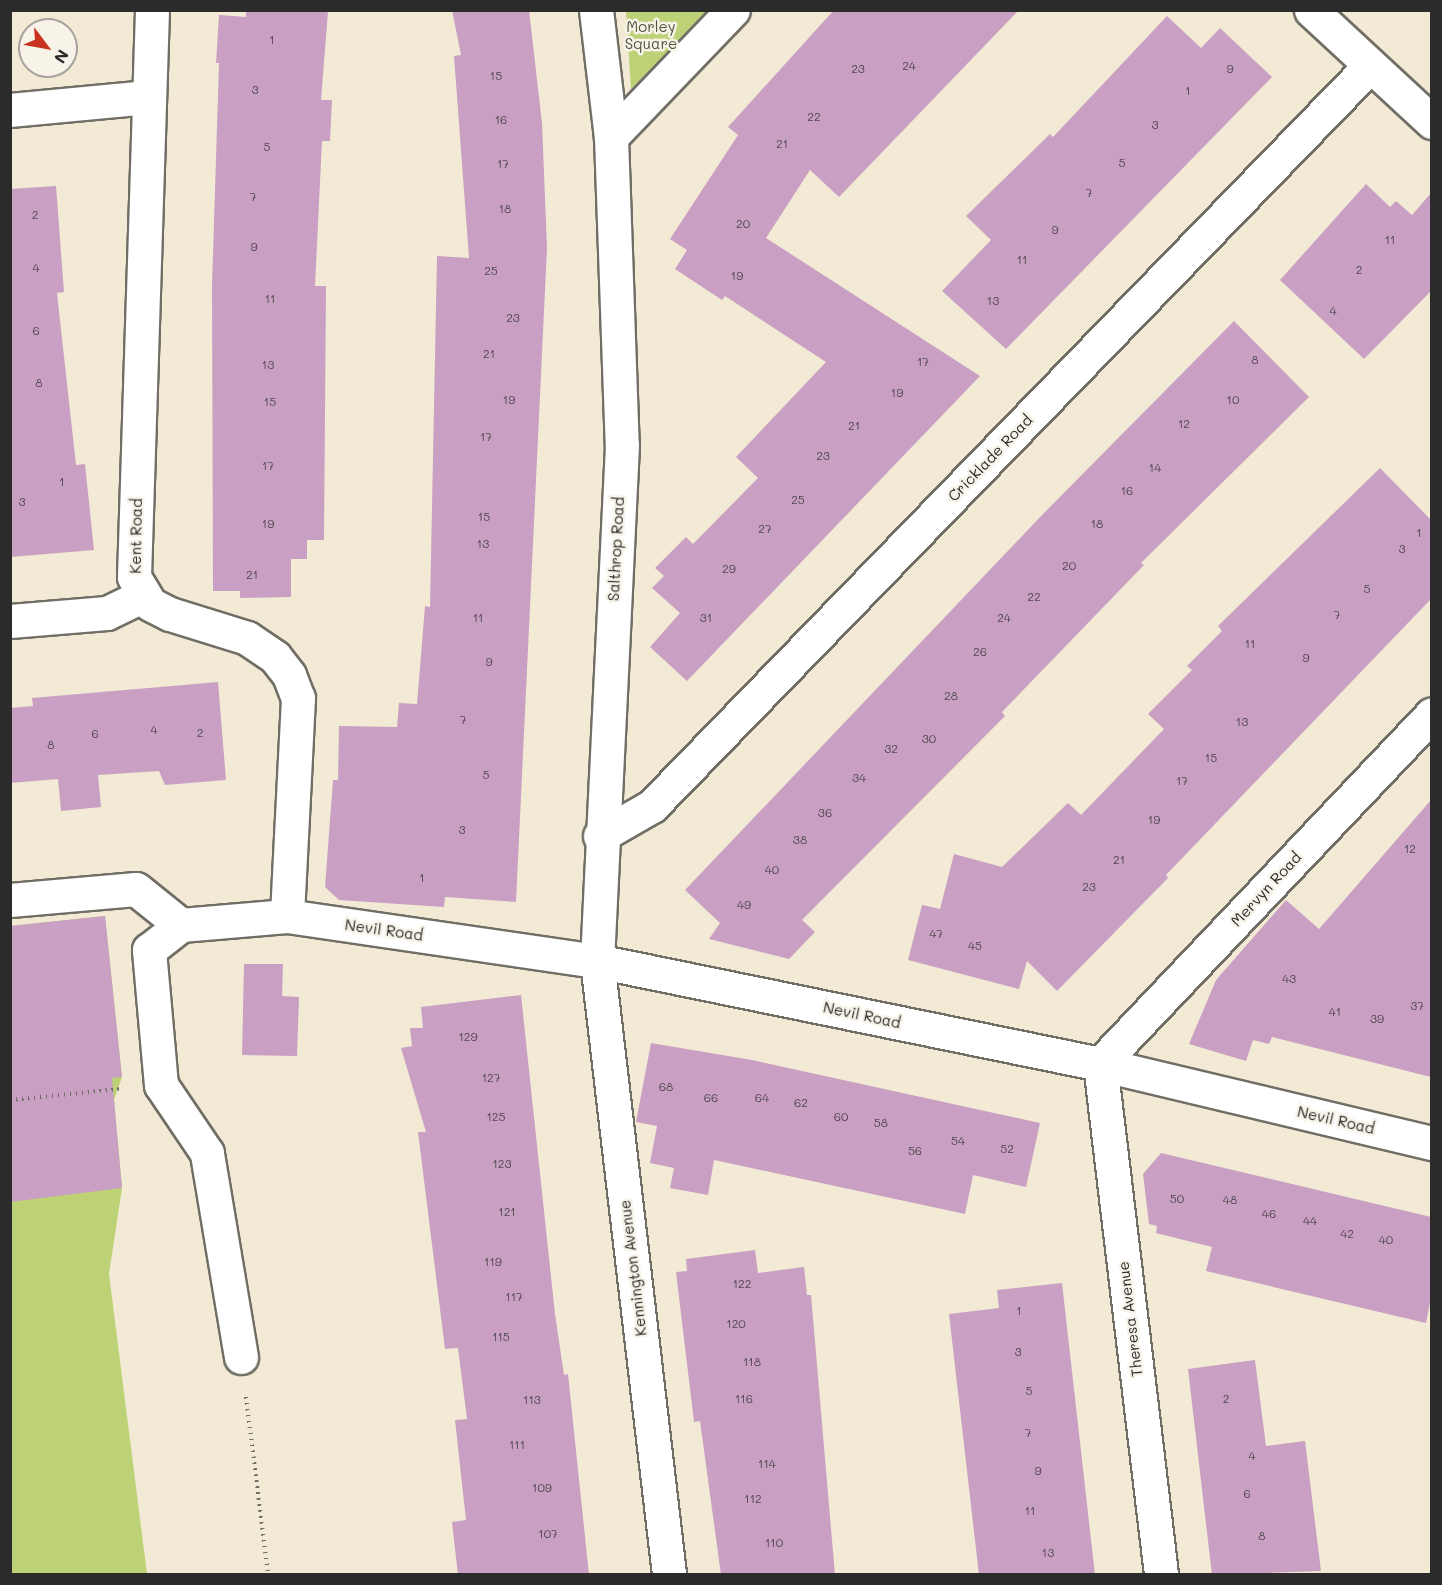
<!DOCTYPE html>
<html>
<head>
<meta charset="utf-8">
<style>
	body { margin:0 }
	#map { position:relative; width:1442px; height:1585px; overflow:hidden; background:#f2ead4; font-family:Mali,sans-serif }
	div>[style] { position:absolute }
	.green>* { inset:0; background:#bdd276 }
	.building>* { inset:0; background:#c9a0c3 }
	.path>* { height:4px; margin-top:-2px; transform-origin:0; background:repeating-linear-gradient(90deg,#716e66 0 1.5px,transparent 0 6px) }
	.roads { filter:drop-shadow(2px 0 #716e66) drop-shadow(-2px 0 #716e66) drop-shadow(0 2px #716e66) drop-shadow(0 -2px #716e66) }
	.minor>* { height:33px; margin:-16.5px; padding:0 16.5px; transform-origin:16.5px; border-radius:16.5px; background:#fff }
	span { translate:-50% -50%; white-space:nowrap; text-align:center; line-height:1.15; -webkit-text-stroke:5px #f7f3e8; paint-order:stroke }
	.number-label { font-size:12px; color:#524851 }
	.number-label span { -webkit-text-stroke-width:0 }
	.park-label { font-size:15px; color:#50553e }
	.street-label { font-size:15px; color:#2b2b2b }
	.frame { position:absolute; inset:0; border:12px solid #2b2b2b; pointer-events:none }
	.north { position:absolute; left:18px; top:18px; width:60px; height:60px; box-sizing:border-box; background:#f7f3e8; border:2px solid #a5a39c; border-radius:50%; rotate:122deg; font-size:16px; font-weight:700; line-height:24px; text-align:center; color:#2b2b2b }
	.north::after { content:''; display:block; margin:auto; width:21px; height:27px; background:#c8321e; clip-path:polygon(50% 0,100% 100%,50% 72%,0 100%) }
</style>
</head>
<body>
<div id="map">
	<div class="green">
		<i style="clip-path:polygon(626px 11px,626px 10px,707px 11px,631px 89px)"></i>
		<i style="clip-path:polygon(105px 916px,122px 1077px,114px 1100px,122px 1188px,109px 1274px,147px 1574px,11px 1574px,10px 926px)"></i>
	</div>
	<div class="building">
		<i style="clip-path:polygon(246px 10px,328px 12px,321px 100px,332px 100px,330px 141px,322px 141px,315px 286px,326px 286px,324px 540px,307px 540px,307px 559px,291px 559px,291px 597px,240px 598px,240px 591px,213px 591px,212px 286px,219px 63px,216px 63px,219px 15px,246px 17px)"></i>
		<i style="clip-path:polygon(452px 10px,529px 10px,542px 123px,547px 248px,516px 902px,445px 897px,444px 907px,339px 900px,325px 887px,333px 780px,338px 780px,339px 726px,397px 727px,399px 703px,417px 704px,425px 606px,430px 607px,437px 256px,469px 258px,454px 56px,461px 55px)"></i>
		<i style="clip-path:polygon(834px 10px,1019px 10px,839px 197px,810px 170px,766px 238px,980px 376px,687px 681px,650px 647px,680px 613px,652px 588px,664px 576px,655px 568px,686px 537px,693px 544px,758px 478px,736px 457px,826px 362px,725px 296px,722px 300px,675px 269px,687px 250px,670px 239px,738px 135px,728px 127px)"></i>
		<i style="clip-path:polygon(1167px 16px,1201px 48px,1220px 28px,1272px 77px,1006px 349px,942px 291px,991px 240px,966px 216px,1050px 134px,1053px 137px)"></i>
		<i style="clip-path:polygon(1366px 184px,1390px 207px,1396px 201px,1412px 215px,1431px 193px,1431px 291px,1364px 359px,1280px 280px)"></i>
		<i style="clip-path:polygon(56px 186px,64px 292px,57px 293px,76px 465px,85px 464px,94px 550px,10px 557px,10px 189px)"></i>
		<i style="clip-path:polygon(1234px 321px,1309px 397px,1141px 563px,1144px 565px,1002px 712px,1005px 716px,802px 920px,815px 932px,789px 959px,709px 939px,720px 923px,685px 890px,1044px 513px)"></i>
		<i style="clip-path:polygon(1380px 468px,1431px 520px,1431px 599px,1166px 875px,1168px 878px,1057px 991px,1027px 961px,1019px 989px,908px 960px,922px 905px,940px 909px,954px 854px,1002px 867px,1068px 803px,1081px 815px,1164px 729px,1148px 714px,1192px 670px,1187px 666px,1222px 631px,1218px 626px)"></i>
		<i style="clip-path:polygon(218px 682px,226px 780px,165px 785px,159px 771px,98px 775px,101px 807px,61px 811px,58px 779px,10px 783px,10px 708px,33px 706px,32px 698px)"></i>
		<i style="clip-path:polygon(1431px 800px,1431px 1077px,1272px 1037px,1269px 1044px,1253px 1040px,1246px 1061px,1189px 1044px,1216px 980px,1286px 900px,1319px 929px)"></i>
		<i style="clip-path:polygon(105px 916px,122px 1077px,112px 1078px,122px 1188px,10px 1202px,10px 926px)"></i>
		<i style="clip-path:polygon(244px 964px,283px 964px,282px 996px,299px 997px,297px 1056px,242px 1055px)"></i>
		<i style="clip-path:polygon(521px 995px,555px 1314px,564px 1375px,568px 1374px,589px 1575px,458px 1575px,452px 1522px,466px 1520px,455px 1420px,467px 1419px,458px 1348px,445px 1349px,418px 1132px,426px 1132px,401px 1048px,412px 1046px,410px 1028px,423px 1028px,421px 1007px)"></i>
		<i style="clip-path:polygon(651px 1043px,752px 1060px,1040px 1123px,1026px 1187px,973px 1175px,965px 1214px,714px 1160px,708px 1195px,670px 1188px,674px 1168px,650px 1163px,657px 1126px,636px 1122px)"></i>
		<i style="clip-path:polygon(1161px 1153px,1431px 1217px,1431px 1298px,1426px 1323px,1206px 1271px,1212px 1247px,1156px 1233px,1157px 1226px,1149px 1224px,1143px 1174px)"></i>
		<i style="clip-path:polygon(755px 1250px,758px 1273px,804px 1267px,807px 1295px,811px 1295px,835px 1575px,721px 1575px,700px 1421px,694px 1422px,676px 1272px,687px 1271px,686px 1259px)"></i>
		<i style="clip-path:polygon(1062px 1283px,1095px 1575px,979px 1575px,949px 1314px,999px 1308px,997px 1290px)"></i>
		<i style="clip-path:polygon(1255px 1360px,1266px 1446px,1305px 1441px,1321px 1571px,1212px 1575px,1188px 1369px)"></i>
	</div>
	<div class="path">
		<i style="left:10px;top:1100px;width:112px;rotate:-5.7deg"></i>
		<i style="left:246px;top:1397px;width:178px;rotate:82.9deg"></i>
	</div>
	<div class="roads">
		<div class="minor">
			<i style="left:152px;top:10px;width:567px;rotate:91.82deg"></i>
			<i style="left:134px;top:577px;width:31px;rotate:59deg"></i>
			<i style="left:150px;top:604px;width:22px;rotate:27deg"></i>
			<i style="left:170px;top:614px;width:81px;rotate:17.3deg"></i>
			<i style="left:247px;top:638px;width:34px;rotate:34deg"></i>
			<i style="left:275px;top:657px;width:23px;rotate:52deg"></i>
			<i style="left:289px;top:675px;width:25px;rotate:69deg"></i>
			<i style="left:298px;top:698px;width:218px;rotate:92.9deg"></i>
			<i style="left:596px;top:10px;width:128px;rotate:83.3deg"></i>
			<i style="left:611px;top:137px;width:308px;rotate:88deg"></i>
			<i style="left:622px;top:445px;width:517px;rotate:92.77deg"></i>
			<i style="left:597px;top:961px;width:617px;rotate:83.3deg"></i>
			<i style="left:1311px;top:10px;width:165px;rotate:42.8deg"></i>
			<i style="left:10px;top:110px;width:138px;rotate:-5.4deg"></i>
			<i style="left:611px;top:137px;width:176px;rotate:-46.2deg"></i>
			<i style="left:10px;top:621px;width:97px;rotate:-4.7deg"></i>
			<i style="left:107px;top:613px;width:39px;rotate:-26deg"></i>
			<i style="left:600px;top:836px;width:60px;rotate:-30deg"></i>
			<i style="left:652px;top:806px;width:1030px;rotate:-45.87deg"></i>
			<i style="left:10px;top:900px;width:126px;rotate:-5deg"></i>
			<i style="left:136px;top:889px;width:58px;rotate:38.7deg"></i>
			<i style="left:241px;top:1357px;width:207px;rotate:-99.5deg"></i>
			<i style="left:207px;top:1153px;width:82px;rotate:-124.1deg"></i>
			<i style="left:161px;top:1085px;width:136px;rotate:-95.1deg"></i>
			<i style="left:149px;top:950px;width:41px;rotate:-38deg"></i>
			<i style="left:181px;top:925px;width:106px;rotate:-4.9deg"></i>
			<i style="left:287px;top:916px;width:313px;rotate:8.3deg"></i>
			<i style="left:597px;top:961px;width:513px;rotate:11.57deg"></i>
			<i style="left:1100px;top:1064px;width:341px;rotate:13.4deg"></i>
			<i style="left:1161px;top:1574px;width:514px;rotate:-96.82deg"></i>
			<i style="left:1100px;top:1064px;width:482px;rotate:-46.5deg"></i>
		</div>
	</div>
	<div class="number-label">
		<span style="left:272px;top:40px">1</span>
		<span style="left:909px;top:66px">24</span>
		<span style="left:858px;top:69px">23</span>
		<span style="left:1230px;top:69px">9</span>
		<span style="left:496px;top:76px">15</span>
		<span style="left:255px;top:90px">3</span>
		<span style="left:1188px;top:91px">1</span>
		<span style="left:814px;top:117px">22</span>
		<span style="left:501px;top:120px">16</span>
		<span style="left:1155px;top:125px">3</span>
		<span style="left:782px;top:144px">21</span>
		<span style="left:267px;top:147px">5</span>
		<span style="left:1122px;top:163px">5</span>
		<span style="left:503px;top:164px">17</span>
		<span style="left:1089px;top:193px">7</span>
		<span style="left:253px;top:197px">7</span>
		<span style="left:505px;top:209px">18</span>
		<span style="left:35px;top:215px">2</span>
		<span style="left:743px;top:224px">20</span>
		<span style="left:1055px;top:230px">9</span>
		<span style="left:1390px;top:240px">11</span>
		<span style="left:254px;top:247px">9</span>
		<span style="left:1022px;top:260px">11</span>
		<span style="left:36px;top:268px">4</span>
		<span style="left:1359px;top:270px">2</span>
		<span style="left:491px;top:271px">25</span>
		<span style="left:737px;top:276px">19</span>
		<span style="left:270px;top:299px">11</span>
		<span style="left:993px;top:301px">13</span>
		<span style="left:1333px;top:311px">4</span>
		<span style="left:513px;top:318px">23</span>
		<span style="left:36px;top:331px">6</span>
		<span style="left:489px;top:354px">21</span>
		<span style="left:1255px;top:360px">8</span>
		<span style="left:923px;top:362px">17</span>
		<span style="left:268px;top:365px">13</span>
		<span style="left:39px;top:383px">8</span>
		<span style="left:897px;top:393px">19</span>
		<span style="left:509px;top:400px">19</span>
		<span style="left:1233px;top:400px">10</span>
		<span style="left:270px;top:402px">15</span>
		<span style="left:1184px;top:424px">12</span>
		<span style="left:854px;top:426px">21</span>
		<span style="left:486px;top:437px">17</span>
		<span style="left:823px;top:456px">23</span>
		<span style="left:268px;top:466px">17</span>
		<span style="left:1155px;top:468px">14</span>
		<span style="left:62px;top:482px">1</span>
		<span style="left:1127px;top:491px">16</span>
		<span style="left:798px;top:500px">25</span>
		<span style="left:22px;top:502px">3</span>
		<span style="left:484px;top:517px">15</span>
		<span style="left:268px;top:524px">19</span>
		<span style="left:1097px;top:524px">18</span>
		<span style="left:765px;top:529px">27</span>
		<span style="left:1419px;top:533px">1</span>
		<span style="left:483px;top:544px">13</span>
		<span style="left:1402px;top:549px">3</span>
		<span style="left:1069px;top:566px">20</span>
		<span style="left:729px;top:569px">29</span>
		<span style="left:252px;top:575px">21</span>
		<span style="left:1367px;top:589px">5</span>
		<span style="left:1034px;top:597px">22</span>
		<span style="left:1337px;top:615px">7</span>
		<span style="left:478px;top:618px">11</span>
		<span style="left:706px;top:618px">31</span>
		<span style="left:1004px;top:618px">24</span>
		<span style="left:1250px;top:644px">11</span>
		<span style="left:980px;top:652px">26</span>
		<span style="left:1306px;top:658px">9</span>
		<span style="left:489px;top:662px">9</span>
		<span style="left:951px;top:696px">28</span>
		<span style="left:463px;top:720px">7</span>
		<span style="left:1242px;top:722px">13</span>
		<span style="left:154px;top:730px">4</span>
		<span style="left:200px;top:733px">2</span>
		<span style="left:95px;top:734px">6</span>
		<span style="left:929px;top:739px">30</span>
		<span style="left:51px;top:745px">8</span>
		<span style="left:891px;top:749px">32</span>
		<span style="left:1211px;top:758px">15</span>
		<span style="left:486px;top:775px">5</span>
		<span style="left:859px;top:778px">34</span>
		<span style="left:1182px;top:781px">17</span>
		<span style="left:825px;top:813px">36</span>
		<span style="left:1154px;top:820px">19</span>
		<span style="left:462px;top:830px">3</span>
		<span style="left:800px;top:840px">38</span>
		<span style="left:1410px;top:849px">12</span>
		<span style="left:1119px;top:860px">21</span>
		<span style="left:772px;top:870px">40</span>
		<span style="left:422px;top:878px">1</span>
		<span style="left:1089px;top:887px">23</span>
		<span style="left:744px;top:905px">49</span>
		<span style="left:936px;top:934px">47</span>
		<span style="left:975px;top:946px">45</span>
		<span style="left:1289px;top:979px">43</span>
		<span style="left:1417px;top:1006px">37</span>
		<span style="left:1335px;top:1012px">41</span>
		<span style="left:1377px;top:1019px">39</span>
		<span style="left:468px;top:1037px">129</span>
		<span style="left:491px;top:1078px">127</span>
		<span style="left:666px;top:1087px">68</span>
		<span style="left:711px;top:1098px">66</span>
		<span style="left:762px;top:1098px">64</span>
		<span style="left:801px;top:1103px">62</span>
		<span style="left:496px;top:1117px">125</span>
		<span style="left:841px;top:1117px">60</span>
		<span style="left:881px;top:1123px">58</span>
		<span style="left:958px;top:1141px">54</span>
		<span style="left:1007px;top:1149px">52</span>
		<span style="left:915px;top:1151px">56</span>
		<span style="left:502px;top:1164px">123</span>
		<span style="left:1177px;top:1199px">50</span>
		<span style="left:1230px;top:1200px">48</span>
		<span style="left:507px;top:1212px">121</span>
		<span style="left:1269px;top:1214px">46</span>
		<span style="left:1310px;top:1221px">44</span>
		<span style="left:1347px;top:1234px">42</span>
		<span style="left:1386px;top:1240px">40</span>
		<span style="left:493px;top:1262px">119</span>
		<span style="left:742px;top:1284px">122</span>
		<span style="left:514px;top:1297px">117</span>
		<span style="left:1019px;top:1311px">1</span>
		<span style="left:736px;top:1324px">120</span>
		<span style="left:501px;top:1337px">115</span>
		<span style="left:1018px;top:1352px">3</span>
		<span style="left:752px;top:1362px">118</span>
		<span style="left:1029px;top:1391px">5</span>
		<span style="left:744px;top:1399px">116</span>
		<span style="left:1226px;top:1399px">2</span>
		<span style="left:532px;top:1400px">113</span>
		<span style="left:1028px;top:1433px">7</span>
		<span style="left:517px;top:1445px">111</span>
		<span style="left:1252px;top:1456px">4</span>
		<span style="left:767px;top:1464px">114</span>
		<span style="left:1038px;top:1471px">9</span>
		<span style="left:542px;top:1488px">109</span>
		<span style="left:1247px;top:1494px">6</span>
		<span style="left:753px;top:1499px">112</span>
		<span style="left:1030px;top:1511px">11</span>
		<span style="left:548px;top:1534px">107</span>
		<span style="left:1262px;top:1536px">8</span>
		<span style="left:774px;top:1543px">110</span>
		<span style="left:1048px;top:1553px">13</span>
	</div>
	<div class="park-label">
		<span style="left:651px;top:35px">Morley<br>Square</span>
	</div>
	<div class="street-label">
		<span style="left:990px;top:458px;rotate:-46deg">Cricklade Road</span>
		<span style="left:136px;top:536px;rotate:-89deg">Kent Road</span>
		<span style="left:616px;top:549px;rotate:-87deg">Salthrop Road</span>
		<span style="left:1266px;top:889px;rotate:-47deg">Mervyn Road</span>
		<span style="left:384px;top:930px;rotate:8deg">Nevil Road</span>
		<span style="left:862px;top:1015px;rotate:12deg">Nevil Road</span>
		<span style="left:1336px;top:1120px;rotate:13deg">Nevil Road</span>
		<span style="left:633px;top:1268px;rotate:-97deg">Kennington Avenue</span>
		<span style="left:1130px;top:1319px;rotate:-97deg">Theresa Avenue</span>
	</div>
	<div class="frame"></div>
	<div class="north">N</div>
</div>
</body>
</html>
